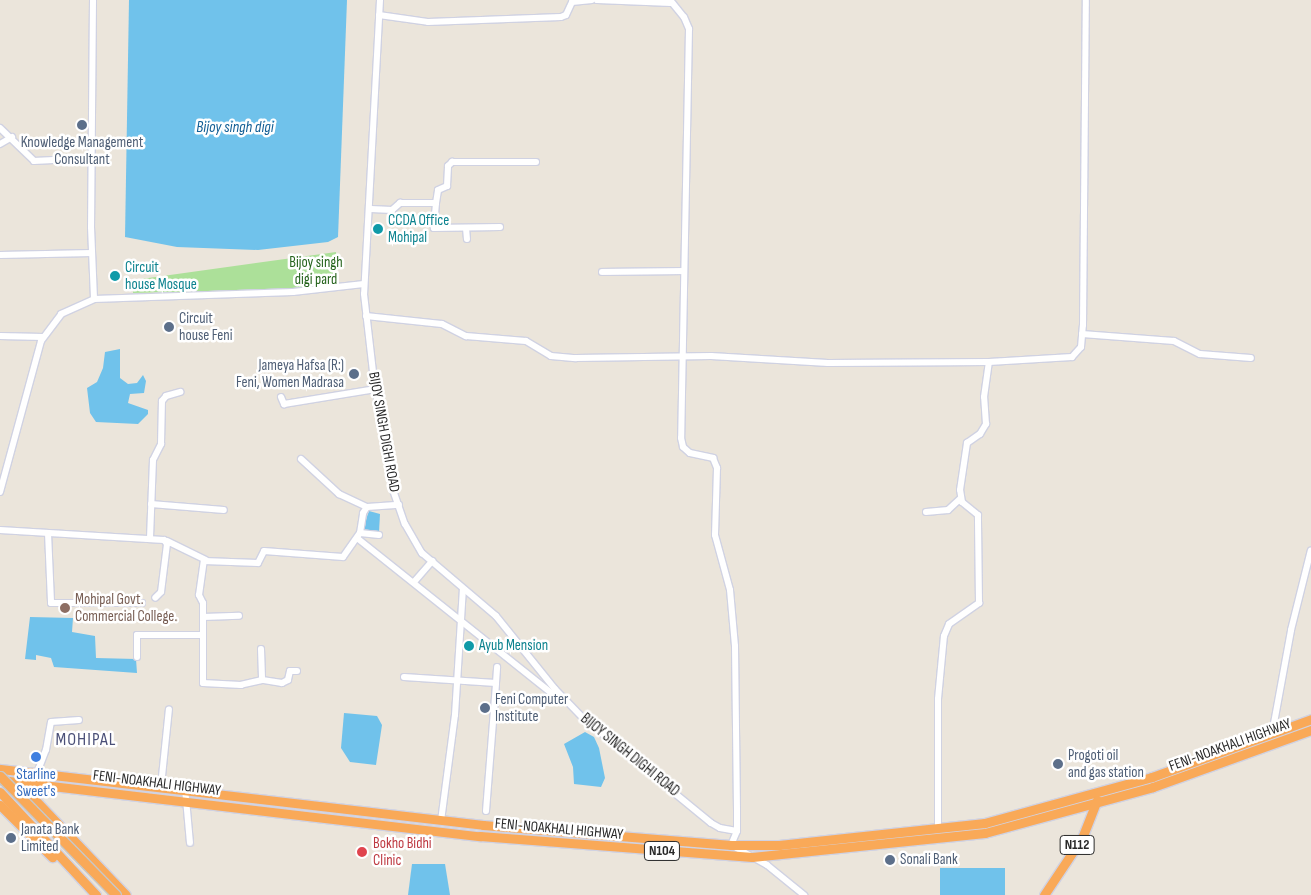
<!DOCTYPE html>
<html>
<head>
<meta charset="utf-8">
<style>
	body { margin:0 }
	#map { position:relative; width:1311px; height:895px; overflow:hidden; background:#ebe5db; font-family:"Sofia Sans Condensed",sans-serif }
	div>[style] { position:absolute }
	.green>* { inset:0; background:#ace099 }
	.water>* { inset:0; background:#70c2eb; transform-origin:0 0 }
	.roads { filter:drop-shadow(1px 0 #d0d2e2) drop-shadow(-1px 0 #d0d2e2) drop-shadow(0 1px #d0d2e2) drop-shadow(0 -1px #d0d2e2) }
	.minor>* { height:6px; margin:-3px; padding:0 3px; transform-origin:3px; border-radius:3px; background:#fff }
	.highway>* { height:9px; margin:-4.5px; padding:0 4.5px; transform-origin:4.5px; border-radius:4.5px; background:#f9a958 }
	.bridges { filter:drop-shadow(1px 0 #c7c7c7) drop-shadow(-1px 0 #c7c7c7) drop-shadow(0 1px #c7c7c7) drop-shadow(0 -1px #c7c7c7) }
	.highway-bridge>* { height:9px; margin:-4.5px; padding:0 4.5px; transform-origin:4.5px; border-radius:4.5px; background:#f9a958 }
	.dots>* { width:14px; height:14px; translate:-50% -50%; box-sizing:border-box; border:2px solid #fff; border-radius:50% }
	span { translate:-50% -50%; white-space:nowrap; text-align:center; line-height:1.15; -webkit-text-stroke:5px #fff; paint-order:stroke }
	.shield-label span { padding:1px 4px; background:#fff; border:1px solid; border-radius:4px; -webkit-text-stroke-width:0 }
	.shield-label { font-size:14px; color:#292929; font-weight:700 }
	.service-label { font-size:15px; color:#4e5e75 }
	.left { translate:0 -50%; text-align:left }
	.right { translate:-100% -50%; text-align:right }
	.culture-label { font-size:15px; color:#0d838f }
	.park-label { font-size:15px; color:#25631c }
	.street-label { font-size:15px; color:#292929 }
	.education-label { font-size:15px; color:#785e54 }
	.shop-label { font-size:15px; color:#366cbe }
	.health-label { font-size:15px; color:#be3a42 }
	.water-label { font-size:16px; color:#115e95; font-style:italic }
	.quarter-label { font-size:18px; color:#4b5078; letter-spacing:1px }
</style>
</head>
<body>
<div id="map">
	<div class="green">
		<i style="clip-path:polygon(336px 252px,336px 285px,281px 289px,133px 293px,134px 280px)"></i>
	</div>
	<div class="water">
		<i style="clip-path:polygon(129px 0,347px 0,338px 237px,328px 242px,258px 250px,177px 247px,125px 237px)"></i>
		<i style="clip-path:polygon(120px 349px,120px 378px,128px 384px,137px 383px,143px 375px,146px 381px,144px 393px,130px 394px,128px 403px,148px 410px,148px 414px,138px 424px,96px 422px,90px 413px,87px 388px,97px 382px,103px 368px,105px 352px)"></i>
		<i style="clip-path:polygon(369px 511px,380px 514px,379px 532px,362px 531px)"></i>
		<i style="clip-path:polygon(30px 617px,73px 618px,72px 632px,95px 636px,96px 658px,136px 659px,137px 673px,54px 667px,51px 658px,36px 655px,36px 660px,25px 659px)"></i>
		<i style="clip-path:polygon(344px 713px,377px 716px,382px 725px,376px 765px,350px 762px,341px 748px)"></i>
		<i style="clip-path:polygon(585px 732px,594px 737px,599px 748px,605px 778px,601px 787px,574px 784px,573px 767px,564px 744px)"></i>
		<i style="clip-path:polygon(412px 864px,445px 864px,450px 895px,408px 895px)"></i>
		<i style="left:940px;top:868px;width:65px;height:27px"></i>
	</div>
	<div class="roads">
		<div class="minor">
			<i style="left:93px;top:0;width:227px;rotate:90.5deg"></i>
			<i style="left:91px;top:227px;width:72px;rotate:87.6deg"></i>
			<i style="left:380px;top:0;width:294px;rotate:93.1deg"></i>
			<i style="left:364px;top:294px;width:88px;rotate:83.4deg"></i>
			<i style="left:374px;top:381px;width:111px;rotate:80.1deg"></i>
			<i style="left:393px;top:490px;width:36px;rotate:71deg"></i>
			<i style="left:405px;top:524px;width:34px;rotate:60deg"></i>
			<i style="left:422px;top:553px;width:97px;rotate:40.4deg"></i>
			<i style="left:496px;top:616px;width:94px;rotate:51.1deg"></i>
			<i style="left:555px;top:689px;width:42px;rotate:46deg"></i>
			<i style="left:584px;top:719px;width:164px;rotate:39.3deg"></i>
			<i style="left:711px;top:823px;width:10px;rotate:29deg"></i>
			<i style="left:720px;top:828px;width:17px;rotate:10deg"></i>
			<i style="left:597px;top:0;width:74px;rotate:2.3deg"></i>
			<i style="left:670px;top:0;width:22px;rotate:51deg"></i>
			<i style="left:684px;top:17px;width:13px;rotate:67deg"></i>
			<i style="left:689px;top:29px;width:409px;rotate:91.1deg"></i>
			<i style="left:681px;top:438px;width:9px;rotate:77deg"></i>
			<i style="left:683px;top:447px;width:9px;rotate:41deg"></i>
			<i style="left:690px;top:453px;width:24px;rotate:12deg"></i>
			<i style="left:713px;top:458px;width:11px;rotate:68deg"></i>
			<i style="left:717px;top:468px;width:67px;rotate:91.7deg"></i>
			<i style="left:715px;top:535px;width:57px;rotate:74.7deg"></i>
			<i style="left:730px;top:590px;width:56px;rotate:84.9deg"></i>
			<i style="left:735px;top:646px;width:164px;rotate:89.3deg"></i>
			<i style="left:737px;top:810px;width:21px;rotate:90deg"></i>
			<i style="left:737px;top:831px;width:15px;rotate:113deg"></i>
			<i style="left:731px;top:845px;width:41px;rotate:29.1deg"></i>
			<i style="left:767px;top:865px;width:48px;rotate:39deg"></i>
			<i style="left:379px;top:15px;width:49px;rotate:8.1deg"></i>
			<i style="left:428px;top:22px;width:133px;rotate:-2.2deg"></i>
			<i style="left:561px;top:17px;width:5px;rotate:-22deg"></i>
			<i style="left:566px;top:15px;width:14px;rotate:-65deg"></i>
			<i style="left:572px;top:2px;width:20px;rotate:-6deg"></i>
			<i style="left:0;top:128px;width:47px;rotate:44.1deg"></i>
			<i style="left:34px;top:161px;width:58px;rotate:-3deg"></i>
			<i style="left:0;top:144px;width:14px;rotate:-30deg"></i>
			<i style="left:436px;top:203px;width:13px;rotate:-81deg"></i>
			<i style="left:438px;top:190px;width:10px;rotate:-24deg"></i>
			<i style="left:447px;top:186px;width:20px;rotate:-87deg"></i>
			<i style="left:448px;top:166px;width:6px;rotate:-45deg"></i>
			<i style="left:452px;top:162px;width:84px"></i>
			<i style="left:371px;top:209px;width:21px;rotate:3deg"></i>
			<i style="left:392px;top:210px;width:11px;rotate:-41deg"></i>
			<i style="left:400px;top:203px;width:36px"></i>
			<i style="left:436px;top:203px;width:25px;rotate:95deg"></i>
			<i style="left:434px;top:228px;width:66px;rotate:-0.9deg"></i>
			<i style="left:466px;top:228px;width:11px;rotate:85deg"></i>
			<i style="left:0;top:255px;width:92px;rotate:-1.2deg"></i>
			<i style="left:602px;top:272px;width:81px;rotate:-0.7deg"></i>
			<i style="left:366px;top:316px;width:76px;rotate:6deg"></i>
			<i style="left:442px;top:324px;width:27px;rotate:27deg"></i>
			<i style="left:466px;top:336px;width:60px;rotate:4.8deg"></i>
			<i style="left:526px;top:341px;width:29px;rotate:31deg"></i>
			<i style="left:551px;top:356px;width:25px;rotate:5deg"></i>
			<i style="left:576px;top:358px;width:135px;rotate:-0.8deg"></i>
			<i style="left:711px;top:356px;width:117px;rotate:3.4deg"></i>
			<i style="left:828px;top:363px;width:161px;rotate:-0.4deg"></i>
			<i style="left:989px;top:362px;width:83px;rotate:-3.4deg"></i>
			<i style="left:1072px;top:357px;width:13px;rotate:-48deg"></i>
			<i style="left:1081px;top:347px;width:22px;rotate:-85deg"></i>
			<i style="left:1083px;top:325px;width:325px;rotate:-89.5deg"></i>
			<i style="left:1082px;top:334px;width:92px;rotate:4.4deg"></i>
			<i style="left:1174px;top:341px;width:29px;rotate:27deg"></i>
			<i style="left:1200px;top:354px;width:51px;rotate:4.5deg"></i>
			<i style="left:0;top:336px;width:43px;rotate:1.3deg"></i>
			<i style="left:281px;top:397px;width:8px;rotate:67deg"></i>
			<i style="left:284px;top:404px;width:93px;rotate:-9.3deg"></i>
			<i style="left:301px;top:459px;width:52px;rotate:42.6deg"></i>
			<i style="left:339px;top:494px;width:31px;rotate:25deg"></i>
			<i style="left:0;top:492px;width:156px;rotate:-74.8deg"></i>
			<i style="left:41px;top:341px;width:34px;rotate:-53deg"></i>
			<i style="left:61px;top:314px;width:36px;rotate:-24deg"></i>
			<i style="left:94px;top:299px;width:199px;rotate:-2deg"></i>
			<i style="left:293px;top:292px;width:71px;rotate:-6.4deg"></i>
			<i style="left:151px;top:504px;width:73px;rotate:4.7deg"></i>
			<i style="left:926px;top:512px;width:22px;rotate:-5deg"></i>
			<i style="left:948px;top:510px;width:16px;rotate:-43deg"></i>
			<i style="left:0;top:530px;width:164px;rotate:3.5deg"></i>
			<i style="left:164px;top:540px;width:5px;rotate:53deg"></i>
			<i style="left:167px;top:544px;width:48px;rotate:97.1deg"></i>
			<i style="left:161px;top:592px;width:8px;rotate:135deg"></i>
			<i style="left:48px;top:533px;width:70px;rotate:87.5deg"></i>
			<i style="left:51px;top:603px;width:91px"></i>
			<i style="left:379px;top:535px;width:19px;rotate:-174deg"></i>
			<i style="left:360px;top:533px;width:20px;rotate:-81deg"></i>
			<i style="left:363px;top:513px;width:7px;rotate:-56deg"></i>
			<i style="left:367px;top:507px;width:32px;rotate:-4deg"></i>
			<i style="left:150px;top:538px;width:78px;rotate:-87.8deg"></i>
			<i style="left:153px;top:460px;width:18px;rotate:-63deg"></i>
			<i style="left:161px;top:444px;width:43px;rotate:-88.7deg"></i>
			<i style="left:162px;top:401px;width:6px;rotate:-51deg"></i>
			<i style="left:166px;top:396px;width:15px;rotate:-16deg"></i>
			<i style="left:357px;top:538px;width:258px;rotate:38.6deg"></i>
			<i style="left:167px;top:541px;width:43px;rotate:26deg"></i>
			<i style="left:414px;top:582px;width:28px;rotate:-49deg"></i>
			<i style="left:203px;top:617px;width:36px;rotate:-2deg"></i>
			<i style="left:261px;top:649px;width:31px;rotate:88deg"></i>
			<i style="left:137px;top:657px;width:22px;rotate:-90deg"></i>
			<i style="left:137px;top:635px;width:65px"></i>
			<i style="left:297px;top:671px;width:7px;rotate:180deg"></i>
			<i style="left:290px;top:671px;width:9px;rotate:103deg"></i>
			<i style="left:288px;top:680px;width:7px;rotate:153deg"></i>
			<i style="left:282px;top:683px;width:20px;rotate:-171deg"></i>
			<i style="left:262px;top:680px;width:22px;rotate:167deg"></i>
			<i style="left:241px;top:685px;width:38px;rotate:-177deg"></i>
			<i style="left:203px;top:683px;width:80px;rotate:-90deg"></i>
			<i style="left:203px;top:603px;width:9px;rotate:-117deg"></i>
			<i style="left:199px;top:595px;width:34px;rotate:-82deg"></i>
			<i style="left:204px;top:561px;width:54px;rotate:2.1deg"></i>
			<i style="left:258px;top:563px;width:13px;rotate:-63deg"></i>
			<i style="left:264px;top:551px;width:79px;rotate:4.3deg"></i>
			<i style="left:343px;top:557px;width:29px;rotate:-55deg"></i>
			<i style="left:404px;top:677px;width:92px;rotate:3.7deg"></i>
			<i style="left:496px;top:683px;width:16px;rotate:-86deg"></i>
			<i style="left:1272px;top:734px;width:106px;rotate:-79.6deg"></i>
			<i style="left:1291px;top:630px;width:82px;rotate:-76deg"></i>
			<i style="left:37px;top:773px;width:25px;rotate:-69deg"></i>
			<i style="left:46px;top:750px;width:28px;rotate:-80deg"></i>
			<i style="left:51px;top:722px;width:28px;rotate:-4deg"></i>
			<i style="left:161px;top:786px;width:77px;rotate:-84.1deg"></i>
			<i style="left:185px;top:788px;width:55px;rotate:84.8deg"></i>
			<i style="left:486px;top:811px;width:128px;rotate:-85.5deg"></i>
			<i style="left:441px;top:821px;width:107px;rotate:-82.5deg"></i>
			<i style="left:455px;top:715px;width:126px;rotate:-86.4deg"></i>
			<i style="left:938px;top:828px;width:129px;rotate:-90deg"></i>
			<i style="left:938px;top:699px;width:63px;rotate:-84.6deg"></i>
			<i style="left:944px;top:636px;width:13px;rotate:-67deg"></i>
			<i style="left:949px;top:624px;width:37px;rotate:-35deg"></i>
			<i style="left:979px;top:603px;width:88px;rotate:-90.7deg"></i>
			<i style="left:978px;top:515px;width:21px;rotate:-141deg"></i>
			<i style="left:962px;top:502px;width:12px;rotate:-99deg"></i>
			<i style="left:960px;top:490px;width:48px;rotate:-81.5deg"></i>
			<i style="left:967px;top:443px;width:16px;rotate:-35deg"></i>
			<i style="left:980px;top:434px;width:12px;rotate:-59deg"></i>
			<i style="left:986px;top:424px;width:27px;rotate:-94deg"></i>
			<i style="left:984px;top:397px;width:35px;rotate:-82deg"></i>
		</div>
		<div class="highway">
			<i style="left:0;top:769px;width:486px;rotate:6.6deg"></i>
			<i style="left:483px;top:825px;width:249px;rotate:4.6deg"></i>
			<i style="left:731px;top:845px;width:48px"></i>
			<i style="left:779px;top:845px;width:207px;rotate:-6.1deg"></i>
			<i style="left:985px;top:823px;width:173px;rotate:-15.4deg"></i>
			<i style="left:1152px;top:777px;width:169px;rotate:-20deg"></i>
			<i style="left:0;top:780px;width:483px;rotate:6.7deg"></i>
			<i style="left:480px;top:836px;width:273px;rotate:4.4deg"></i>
			<i style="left:752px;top:857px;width:234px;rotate:-5.9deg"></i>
			<i style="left:985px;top:833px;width:174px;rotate:-15.3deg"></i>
			<i style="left:1153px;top:787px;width:168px;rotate:-19.8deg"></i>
			<i style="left:18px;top:782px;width:156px;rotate:46.3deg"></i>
			<i style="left:0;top:792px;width:141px;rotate:47deg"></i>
			<i style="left:0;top:805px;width:74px;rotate:45deg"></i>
			<i style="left:1044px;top:895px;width:69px;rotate:-56.3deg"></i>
			<i style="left:1082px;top:838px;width:41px;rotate:-68.5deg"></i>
		</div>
	</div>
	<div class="bridges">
		<div class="highway-bridge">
			<i style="left:0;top:776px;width:166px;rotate:45.7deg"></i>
		</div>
	</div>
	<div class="dots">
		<i style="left:82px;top:125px;background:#5c6f8a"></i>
		<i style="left:378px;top:229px;background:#0f9aa8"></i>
		<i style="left:115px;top:276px;background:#0f9aa8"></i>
		<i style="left:169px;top:327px;background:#5c6f8a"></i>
		<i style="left:354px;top:374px;background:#5c6f8a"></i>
		<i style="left:65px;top:608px;background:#8d6e63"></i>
		<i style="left:469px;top:646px;background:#0f9aa8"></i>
		<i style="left:485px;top:708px;background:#5c6f8a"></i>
		<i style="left:36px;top:757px;background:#3f7fe0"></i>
		<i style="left:1058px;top:764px;background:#5c6f8a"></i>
		<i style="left:11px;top:838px;background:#5c6f8a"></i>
		<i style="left:362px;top:852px;background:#e0444e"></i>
		<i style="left:890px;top:860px;background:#5c6f8a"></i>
	</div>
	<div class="shield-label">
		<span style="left:1077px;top:845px">N112</span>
		<span style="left:662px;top:851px">N104</span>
	</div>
	<div class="service-label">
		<span style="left:82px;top:151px">Knowledge Management<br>Consultant</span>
		<span class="left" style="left:179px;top:327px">Circuit<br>house Feni</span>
		<span class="right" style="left:344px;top:374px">Jameya Hafsa (R:)<br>Feni, Women Madrasa</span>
		<span class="left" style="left:495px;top:708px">Feni Computer<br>Institute</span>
		<span class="left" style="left:1068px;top:764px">Progoti oil<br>and gas station</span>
		<span class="left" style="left:21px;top:838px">Janata Bank<br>Limited</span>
		<span class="left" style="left:900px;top:860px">Sonali Bank</span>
	</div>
	<div class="culture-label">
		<span class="left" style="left:388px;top:229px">CCDA Office<br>Mohipal</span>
		<span class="left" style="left:125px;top:276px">Circuit<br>house Mosque</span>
		<span class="left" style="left:479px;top:646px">Ayub Mension</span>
	</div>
	<div class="park-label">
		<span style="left:316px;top:271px">Bijoy singh<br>digi pard</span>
	</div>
	<div class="street-label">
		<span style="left:384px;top:432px;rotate:80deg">BIJOY SINGH DIGHI ROAD</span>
		<span style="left:1230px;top:745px;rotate:-20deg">FENI-NOAKHALI HIGHWAY</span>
		<span style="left:630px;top:755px;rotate:39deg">BIJOY SINGH DIGHI ROAD</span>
		<span style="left:157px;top:783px;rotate:7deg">FENI-NOAKHALI HIGHWAY</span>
		<span style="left:559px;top:829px;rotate:5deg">FENI-NOAKHALI HIGHWAY</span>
	</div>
	<div class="education-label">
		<span class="left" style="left:75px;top:608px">Mohipal Govt.<br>Commercial College.</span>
	</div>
	<div class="shop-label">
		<span style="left:36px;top:783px">Starline<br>Sweet's</span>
	</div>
	<div class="health-label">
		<span class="left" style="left:373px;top:852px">Bokho Bidhi<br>Clinic</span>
	</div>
	<div class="water-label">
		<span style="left:235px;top:128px">Bijoy singh digi</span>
	</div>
	<div class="quarter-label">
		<span style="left:86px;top:740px">MOHIPAL</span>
	</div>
</div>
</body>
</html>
